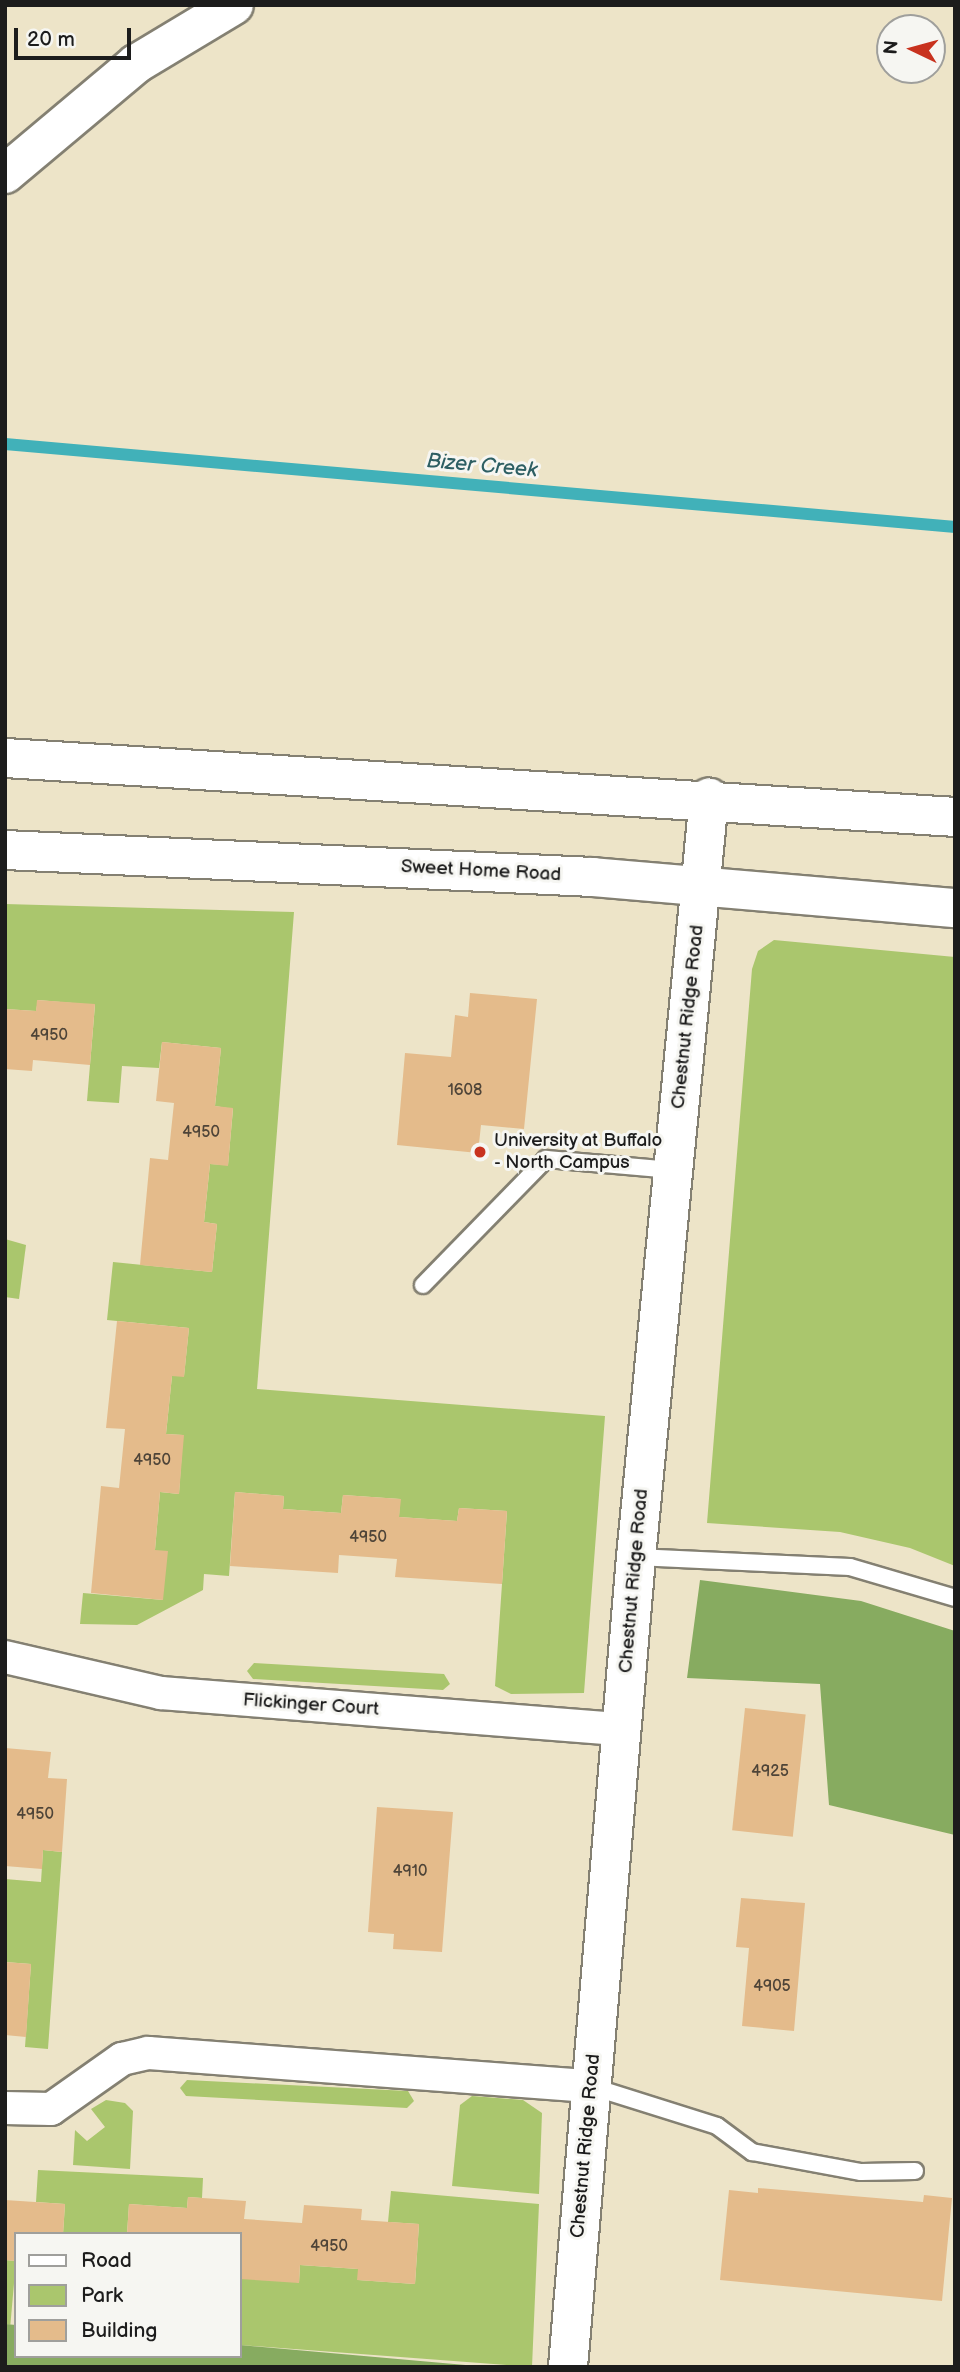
<!DOCTYPE html>
<html>
<head>
<meta charset="utf-8">
<style>
	body { margin:0 }
	#map { position:relative; width:960px; height:2372px; overflow:hidden; background:#ede4c8; font-family:"Balsamiq Sans",sans-serif }
	div>[style] { position:absolute }
	.green>* { inset:0; background:#aac66d; transform-origin:0 0 }
	.forest>* { inset:0; background:#87ab60 }
	.stream>* { height:12px; margin:-6px; padding:0 6px; transform-origin:6px; border-radius:6px; background:#41b1b9 }
	.building>* { inset:0; background:#e4bb8b; transform-origin:0 0 }
	.roads { filter:drop-shadow(2px 0 #848072) drop-shadow(-2px 0 #848072) drop-shadow(0 2px #848072) drop-shadow(0 -2px #848072) }
	.service>* { height:16px; margin:-8px; padding:0 8px; transform-origin:8px; border-radius:8px; background:#fff }
	.minor>* { height:32px; margin:-16px; padding:0 16px; transform-origin:16px; border-radius:16px; background:#fff }
	.tertiary>* { height:38px; margin:-19px; padding:0 19px; transform-origin:19px; border-radius:19px; background:#fff }
	.secondary>* { height:38px; margin:-19px; padding:0 19px; transform-origin:19px; border-radius:19px; background:#fff }
	.motorway>* { height:38px; margin:-19px; padding:0 19px; transform-origin:19px; border-radius:19px; background:#fff }
	.dots>* { width:19px; height:19px; translate:-50% -50%; box-sizing:border-box; border:4px solid #f6f6f2; border-radius:50% }
	span { translate:-50% -50%; white-space:nowrap; text-align:center; line-height:1.15; -webkit-text-stroke:6px #f6f6f2; paint-order:stroke }
	.number-label { font-size:16px; color:#4e4438 }
	.number-label span { -webkit-text-stroke-width:0 }
	.street-label { font-size:19px; color:#1c1c1c }
	.poi-label { font-size:19px; color:#1c1c1c }
	.left { translate:0 -50%; text-align:left }
	.water-label { font-size:21px; color:#2d5f63; font-style:italic }
	.frame { position:absolute; inset:0; border:7px solid #1c1c1c; pointer-events:none }
	.legend { position:absolute; left:14px; top:2232px; width:228px; height:126px; box-sizing:border-box; background:#f6f6f2; border:2px solid #9f9f9c; margin:0; padding:9px 12px; list-style:none; font-size:21px; color:#1c1c1c }
	.legend li { display:flex; align-items:center; gap:14px; height:35px }
	.legend b { width:35px; border:2px solid #9f9f9c }
	.north { position:absolute; left:876px; top:14px; width:70px; height:70px; box-sizing:border-box; background:#f6f6f2; border:2px solid #9f9f9c; border-radius:50%; rotate:275deg; font-size:19px; font-weight:700; line-height:28px; text-align:center; color:#1c1c1c }
	.north::after { content:''; display:block; margin:auto; width:24px; height:32px; background:#c8321e; clip-path:polygon(50% 0,100% 100%,50% 72%,0 100%) }
	.scale { position:absolute; left:14px; top:28px; width:117px; height:32px; box-sizing:border-box; border:4px solid #1c1c1c; border-top:0; padding-left:9px; font-size:21px; line-height:24px; white-space:nowrap; color:#1c1c1c; -webkit-text-stroke:5px #f6f6f2; paint-order:stroke }
</style>
</head>
<body>
<div id="map">
	<div class="green">
		<i style="clip-path:polygon(5px 904px,294px 912px,257px 1389px,605px 1416px,584px 1693px,511px 1694px,495px 1686px,507px 1511px,459px 1508px,457px 1521px,399px 1517px,400px 1499px,343px 1495px,341px 1513px,283px 1509px,284px 1496px,235px 1492px,229px 1576px,204px 1574px,203px 1590px,137px 1625px,80px 1624px,83px 1593px,163px 1600px,155px 1550px,160px 1492px,179px 1494px,183px 1435px,166px 1434px,172px 1376px,184px 1376px,189px 1328px,107px 1320px,113px 1262px,212px 1272px,217px 1224px,204px 1222px,210px 1164px,228px 1165px,233px 1109px,215px 1106px,221px 1048px,162px 1042px,159px 1068px,122px 1066px,119px 1103px,87px 1101px,95px 1005px,38px 1000px,36px 1011px,5px 1009px)"></i>
		<i style="clip-path:polygon(774px 940px,955px 957px,955px 1566px,910px 1548px,840px 1532px,707px 1523px,752px 969px,758px 951px)"></i>
		<i style="clip-path:polygon(5px 1239px,26px 1245px,19px 1299px,5px 1297px)"></i>
		<i style="clip-path:polygon(254px 1663px,444px 1674px,450px 1684px,443px 1690px,253px 1679px,247px 1671px)"></i>
		<i style="clip-path:polygon(43px 1850px,62px 1852px,48px 2049px,25px 2047px,31px 1964px,5px 1962px,5px 1879px,41px 1882px)"></i>
		<i style="clip-path:polygon(187px 2080px,408px 2091px,414px 2101px,407px 2108px,186px 2096px,180px 2088px)"></i>
		<i style="clip-path:polygon(472px 2096px,523px 2100px,542px 2113px,539px 2194px,452px 2186px,460px 2105px)"></i>
		<i style="clip-path:polygon(106px 2100px,125px 2103px,133px 2111px,130px 2169px,73px 2165px,75px 2130px,87px 2141px,105px 2127px,91px 2109px)"></i>
		<i style="clip-path:polygon(38px 2170px,203px 2178px,202px 2198px,188px 2197px,187px 2208px,129px 2204px,127px 2234px,63px 2234px,65px 2204px,36px 2202px)"></i>
		<i style="clip-path:polygon(391px 2191px,539px 2204px,532px 2367px,240px 2345px,240px 2261px,299px 2283px,300px 2265px,358px 2269px,358px 2280px,415px 2284px,419px 2224px,388px 2222px)"></i>
		<i style="left:5px;top:2260px;width:11px;height:64px;rotate:5deg"></i>
	</div>
	<div class="forest">
		<i style="clip-path:polygon(700px 1580px,861px 1601px,955px 1631px,955px 1835px,829px 1805px,820px 1684px,687px 1678px)"></i>
		<i style="clip-path:polygon(5px 2324px,16px 2325px,16px 2356px,240px 2356px,240px 2345px,488px 2367px,5px 2367px)"></i>
	</div>
	<div class="stream">
		<i style="left:5px;top:444px;width:954px;rotate:4.99deg"></i>
	</div>
	<div class="building">
		<i style="clip-path:polygon(470px 993px,537px 999px,524px 1129px,481px 1125px,478px 1153px,397px 1145px,405px 1053px,451px 1057px,455px 1015px,468px 1017px)"></i>
		<i style="clip-path:polygon(37px 1000px,95px 1004px,90px 1065px,33px 1060px,32px 1071px,5px 1069px,5px 1009px,36px 1011px)"></i>
		<i style="clip-path:polygon(162px 1042px,221px 1048px,215px 1106px,233px 1108px,228px 1166px,210px 1164px,204px 1222px,217px 1224px,212px 1272px,140px 1265px,150px 1158px,168px 1160px,174px 1103px,156px 1101px)"></i>
		<i style="clip-path:polygon(117px 1321px,189px 1328px,184px 1377px,172px 1376px,166px 1434px,184px 1435px,179px 1494px,160px 1492px,155px 1550px,168px 1551px,163px 1600px,91px 1593px,101px 1486px,119px 1488px,125px 1429px,106px 1428px)"></i>
		<i style="clip-path:polygon(235px 1492px,284px 1496px,283px 1509px,341px 1513px,343px 1495px,401px 1499px,399px 1517px,457px 1521px,459px 1508px,507px 1511px,502px 1584px,395px 1577px,397px 1559px,339px 1555px,338px 1573px,230px 1566px)"></i>
		<i style="left:745px;top:1708px;width:61px;height:123px;rotate:6deg"></i>
		<i style="clip-path:polygon(5px 1748px,51px 1752px,48px 1778px,67px 1779px,62px 1852px,43px 1850px,42px 1869px,5px 1866px)"></i>
		<i style="clip-path:polygon(377px 1807px,453px 1812px,442px 1952px,393px 1949px,394px 1934px,368px 1932px)"></i>
		<i style="clip-path:polygon(741px 1898px,805px 1903px,794px 2031px,742px 2026px,749px 1948px,736px 1947px)"></i>
		<i style="clip-path:polygon(5px 1962px,31px 1964px,26px 2037px,5px 2035px)"></i>
		<i style="clip-path:polygon(758px 2188px,923px 2202px,924px 2195px,952px 2198px,942px 2301px,720px 2280px,729px 2190px,758px 2193px)"></i>
		<i style="clip-path:polygon(188px 2197px,246px 2201px,244px 2219px,302px 2223px,304px 2205px,362px 2209px,361px 2220px,419px 2224px,415px 2284px,357px 2280px,358px 2269px,300px 2265px,299px 2283px,240px 2279px,240px 2234px,127px 2234px,129px 2204px,187px 2208px)"></i>
		<i style="clip-path:polygon(5px 2200px,65px 2204px,63px 2234px,16px 2234px,16px 2261px,5px 2260px)"></i>
	</div>
	<div class="roads">
		<div class="service">
			<i style="left:423px;top:1285px;width:176px;rotate:-45.7deg"></i>
			<i style="left:546px;top:1159px;width:127px;rotate:5deg"></i>
			<i style="left:636px;top:1557px;width:214px;rotate:2.7deg"></i>
			<i style="left:850px;top:1567px;width:109px;rotate:16.4deg"></i>
			<i style="left:590px;top:2086px;width:133px;rotate:17.5deg"></i>
			<i style="left:717px;top:2126px;width:44px;rotate:36.6deg"></i>
			<i style="left:752px;top:2152px;width:111px;rotate:10.4deg"></i>
			<i style="left:861px;top:2172px;width:54px;rotate:-1.1deg"></i>
		</div>
		<div class="minor">
			<i style="left:5px;top:1657px;width:160px;rotate:13deg"></i>
			<i style="left:161px;top:1693px;width:461px;rotate:4.5deg"></i>
			<i style="left:5px;top:2108px;width:46px;rotate:1.2deg"></i>
			<i style="left:51px;top:2109px;width:87px;rotate:-35.2deg"></i>
			<i style="left:122px;top:2059px;width:27px;rotate:-13deg"></i>
			<i style="left:148px;top:2053px;width:443px;rotate:4.3deg"></i>
		</div>
		<div class="tertiary">
			<i style="left:568px;top:2367px;width:813px;rotate:-85.2deg"></i>
			<i style="left:636px;top:1557px;width:763px;rotate:-84.51deg"></i>
		</div>
		<div class="secondary">
			<i style="left:5px;top:758px;width:952px;rotate:3.55deg"></i>
			<i style="left:5px;top:850px;width:588px;rotate:2.63deg"></i>
			<i style="left:592px;top:877px;width:364px;rotate:4.9deg"></i>
		</div>
		<div class="motorway">
			<i style="left:5px;top:174px;width:171px;rotate:-40deg"></i>
			<i style="left:136px;top:64px;width:114px;rotate:-31deg"></i>
		</div>
	</div>
	<div class="dots">
		<i style="left:480px;top:1152px;background:#c8321e"></i>
	</div>
	<div class="number-label">
		<span style="left:49px;top:1036px">4950</span>
		<span style="left:465px;top:1091px">1608</span>
		<span style="left:201px;top:1133px">4950</span>
		<span style="left:152px;top:1461px">4950</span>
		<span style="left:368px;top:1538px">4950</span>
		<span style="left:770px;top:1772px">4925</span>
		<span style="left:35px;top:1815px">4950</span>
		<span style="left:410px;top:1872px">4910</span>
		<span style="left:772px;top:1987px">4905</span>
		<span style="left:329px;top:2247px">4950</span>
	</div>
	<div class="street-label">
		<span style="left:481px;top:871px;rotate:3deg">Sweet Home Road</span>
		<span style="left:688px;top:1017px;rotate:-84deg">Chestnut Ridge Road</span>
		<span style="left:634px;top:1581px;rotate:-85deg">Chestnut Ridge Road</span>
		<span style="left:311px;top:1705px;rotate:4deg">Flickinger Court</span>
		<span style="left:586px;top:2146px;rotate:-85deg">Chestnut Ridge Road</span>
	</div>
	<div class="poi-label">
		<span class="left" style="left:494px;top:1152px">University at Buffalo<br>- North Campus</span>
	</div>
	<div class="water-label">
		<span style="left:482px;top:466px;rotate:5deg">Bizer Creek</span>
	</div>
	<div class="frame"></div>
	<ul class="legend">
	<li><b style="height:9px;background:#fff"></b>Road</li>
	<li><b style="height:19px;background:#aac66d"></b>Park</li>
	<li><b style="height:19px;background:#e4bb8b"></b>Building</li>
	</ul>
	<div class="north">N</div>
	<div class="scale">20 m</div>
</div>
</body>
</html>
